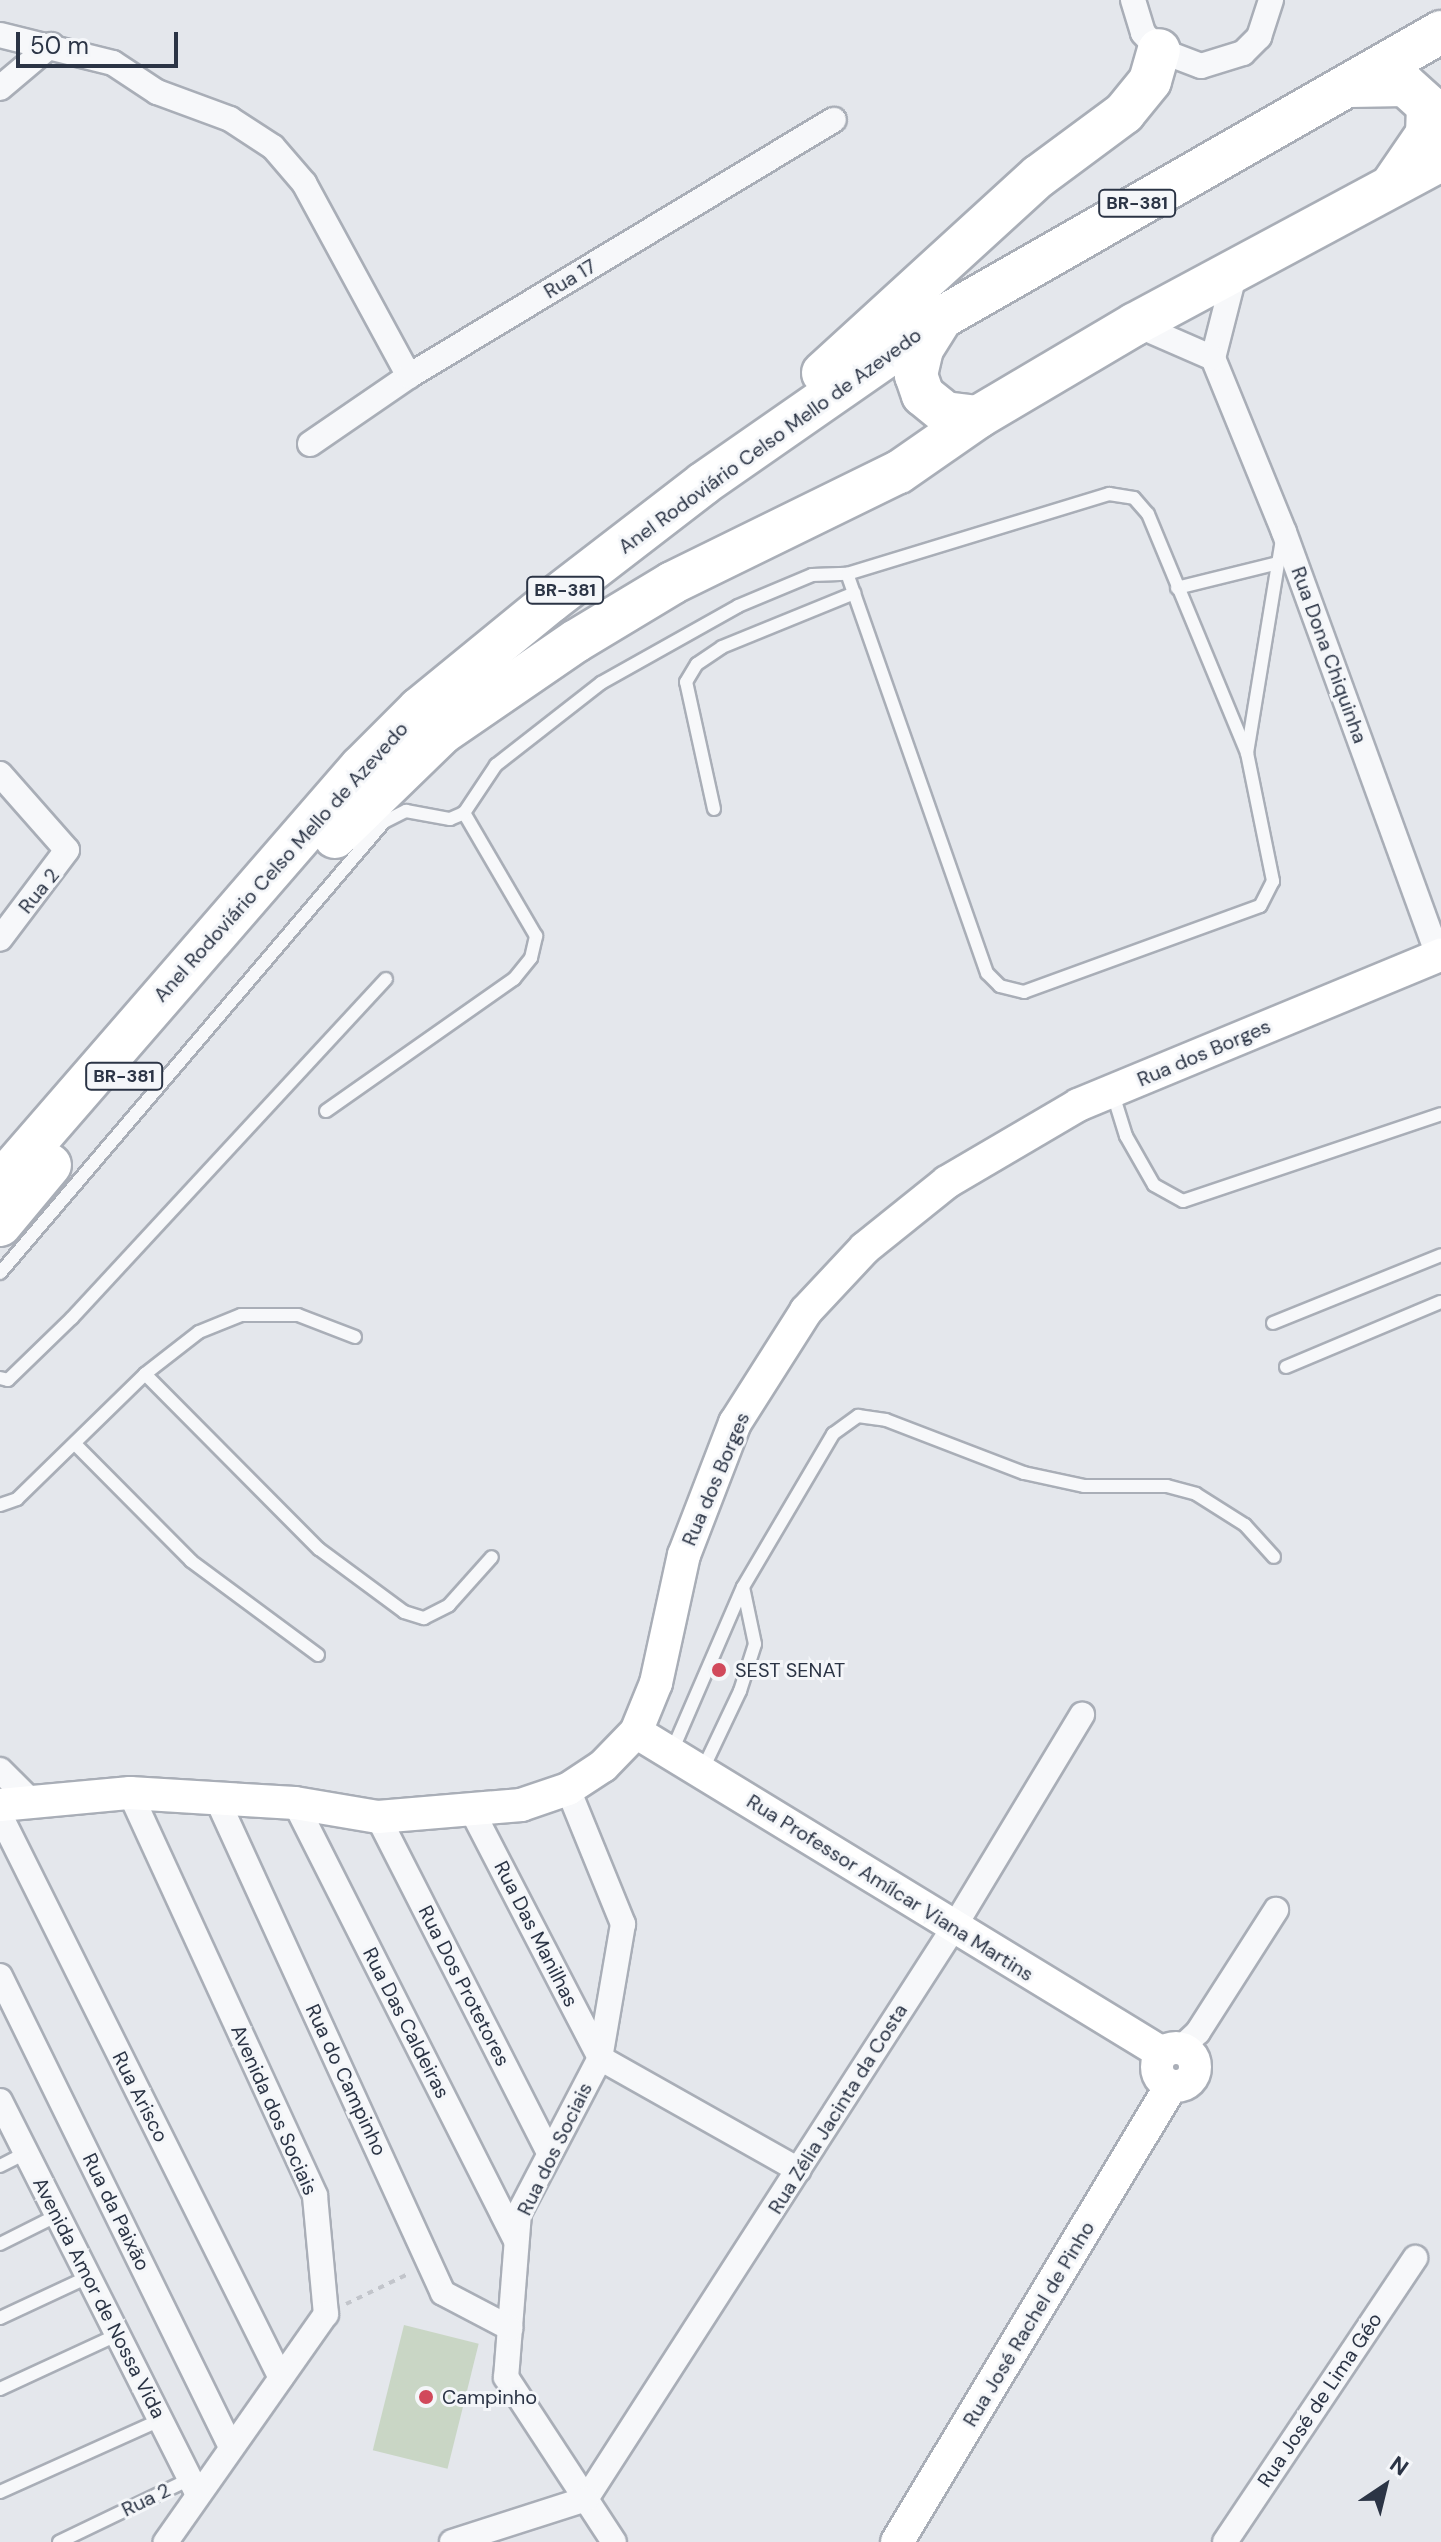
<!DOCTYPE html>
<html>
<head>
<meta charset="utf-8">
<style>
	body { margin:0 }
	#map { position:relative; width:1441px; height:2542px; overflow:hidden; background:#e4e7ec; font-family:"DM Sans",sans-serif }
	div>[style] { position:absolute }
	.green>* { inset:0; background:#c9d6c5; transform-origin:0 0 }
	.path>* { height:4px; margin-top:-2px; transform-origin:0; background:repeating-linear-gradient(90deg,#c2c5cb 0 6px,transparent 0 12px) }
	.roads { filter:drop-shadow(2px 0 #a9aeb7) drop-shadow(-2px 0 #a9aeb7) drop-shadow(0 2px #a9aeb7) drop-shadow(0 -2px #a9aeb7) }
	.lane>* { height:12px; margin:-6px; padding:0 6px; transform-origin:6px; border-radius:6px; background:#f7f8fa }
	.street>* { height:24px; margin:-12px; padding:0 12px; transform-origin:12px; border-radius:12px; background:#f7f8fa }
	.secondary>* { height:32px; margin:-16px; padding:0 16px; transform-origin:16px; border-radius:16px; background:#fff }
	.secondary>.ring { margin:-16px; padding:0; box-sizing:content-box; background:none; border:32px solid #fff; border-radius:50% }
	.highway>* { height:42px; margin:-21px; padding:0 21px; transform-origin:21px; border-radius:21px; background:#fff }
	.dots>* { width:22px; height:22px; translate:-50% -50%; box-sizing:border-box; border:4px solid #f4f6f9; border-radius:50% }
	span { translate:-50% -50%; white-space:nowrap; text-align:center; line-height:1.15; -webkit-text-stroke:6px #f4f6f9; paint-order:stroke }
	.shield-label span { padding:2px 6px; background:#f4f6f9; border:2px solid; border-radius:6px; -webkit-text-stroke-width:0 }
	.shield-label { font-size:18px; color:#2b3445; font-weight:700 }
	.street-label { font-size:20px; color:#2b3445 }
	.poi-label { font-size:20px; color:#2b3445 }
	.left { translate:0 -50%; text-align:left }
	.north { position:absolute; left:1345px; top:2446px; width:80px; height:80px; -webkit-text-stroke:6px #f4f6f9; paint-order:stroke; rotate:35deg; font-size:22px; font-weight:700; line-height:32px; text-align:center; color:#2b3445 }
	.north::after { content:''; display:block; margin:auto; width:28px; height:36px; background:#2b3445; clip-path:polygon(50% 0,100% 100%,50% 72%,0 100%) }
	.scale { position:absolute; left:16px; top:32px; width:162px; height:36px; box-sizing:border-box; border:4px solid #2b3445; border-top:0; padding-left:10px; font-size:24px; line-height:28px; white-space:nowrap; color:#2b3445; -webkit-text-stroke:6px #f4f6f9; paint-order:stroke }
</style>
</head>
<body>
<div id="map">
	<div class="green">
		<i style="left:404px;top:2325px;width:77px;height:129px;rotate:14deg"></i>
	</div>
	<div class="path">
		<i style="left:346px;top:2304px;width:71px;rotate:-25.8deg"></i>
	</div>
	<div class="roads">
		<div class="lane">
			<i style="left:1177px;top:588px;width:104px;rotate:-13.9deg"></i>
			<i style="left:1247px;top:753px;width:217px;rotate:-80.7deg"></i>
			<i style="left:714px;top:809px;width:130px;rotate:-102.4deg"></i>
			<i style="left:686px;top:682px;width:21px;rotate:-59deg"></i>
			<i style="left:697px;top:664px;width:30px;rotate:-34deg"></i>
			<i style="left:722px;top:647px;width:143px;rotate:-22.2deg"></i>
			<i style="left:1112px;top:1091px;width:47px;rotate:72.7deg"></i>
			<i style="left:1126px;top:1136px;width:56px;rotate:60.3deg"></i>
			<i style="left:1154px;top:1185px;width:33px;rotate:29deg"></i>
			<i style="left:1183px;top:1201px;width:272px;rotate:-18.6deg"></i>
			<i style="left:326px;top:1111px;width:230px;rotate:-35.1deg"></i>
			<i style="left:514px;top:979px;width:27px;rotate:-51deg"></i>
			<i style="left:531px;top:958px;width:23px;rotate:-77deg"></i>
			<i style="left:536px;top:936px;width:143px;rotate:-120.3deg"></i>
			<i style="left:0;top:1273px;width:592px;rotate:-49.59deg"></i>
			<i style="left:384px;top:822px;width:25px;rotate:-27deg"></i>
			<i style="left:406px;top:811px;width:45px;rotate:10.3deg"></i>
			<i style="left:450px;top:819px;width:15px;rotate:-23deg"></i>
			<i style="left:464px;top:813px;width:58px;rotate:-56.3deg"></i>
			<i style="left:496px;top:765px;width:133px;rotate:-38deg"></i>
			<i style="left:601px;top:683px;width:157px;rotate:-29.3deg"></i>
			<i style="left:738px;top:606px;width:80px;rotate:-22.7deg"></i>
			<i style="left:812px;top:575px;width:35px;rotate:-2deg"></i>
			<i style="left:847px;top:574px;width:274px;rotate:-17deg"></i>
			<i style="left:1109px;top:494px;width:25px;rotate:9deg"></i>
			<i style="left:1134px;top:498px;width:21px;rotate:49deg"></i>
			<i style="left:1148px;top:514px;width:259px;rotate:67.5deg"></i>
			<i style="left:1247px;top:753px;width:131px;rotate:78.5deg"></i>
			<i style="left:1273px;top:881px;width:28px;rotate:117deg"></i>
			<i style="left:1260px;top:906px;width:251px;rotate:160deg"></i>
			<i style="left:1024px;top:992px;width:25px;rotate:-166deg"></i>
			<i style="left:1000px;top:986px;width:18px;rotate:-135deg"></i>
			<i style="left:987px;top:973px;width:423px;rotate:-109.3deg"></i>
			<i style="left:1273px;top:1323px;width:181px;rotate:-22deg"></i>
			<i style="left:1286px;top:1367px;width:168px;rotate:-22.8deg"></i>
			<i style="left:145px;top:1374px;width:68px;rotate:-37.9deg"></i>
			<i style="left:199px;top:1332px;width:45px;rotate:-22deg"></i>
			<i style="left:241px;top:1315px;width:57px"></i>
			<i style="left:298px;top:1315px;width:61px;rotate:21.1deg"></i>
			<i style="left:0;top:1378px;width:8px;rotate:14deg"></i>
			<i style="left:8px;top:1380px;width:89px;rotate:-44.1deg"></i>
			<i style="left:72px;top:1318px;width:462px;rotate:-47.2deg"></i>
			<i style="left:75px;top:1444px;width:165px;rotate:45.2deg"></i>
			<i style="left:191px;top:1561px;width:158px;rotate:36.5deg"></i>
			<i style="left:0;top:1505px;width:18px;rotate:-19deg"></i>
			<i style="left:17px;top:1499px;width:179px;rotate:-44.3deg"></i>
			<i style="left:145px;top:1374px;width:247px;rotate:45.2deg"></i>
			<i style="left:319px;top:1549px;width:106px;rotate:36.5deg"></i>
			<i style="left:404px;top:1612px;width:21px;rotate:17deg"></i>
			<i style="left:424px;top:1618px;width:28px;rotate:-27deg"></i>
			<i style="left:449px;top:1605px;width:64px;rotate:-48.1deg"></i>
			<i style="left:672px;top:1751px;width:179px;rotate:-66.6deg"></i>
			<i style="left:743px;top:1587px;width:178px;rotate:-59.5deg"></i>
			<i style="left:833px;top:1434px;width:31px;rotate:-36deg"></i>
			<i style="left:858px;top:1416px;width:28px;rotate:8deg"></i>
			<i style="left:886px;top:1420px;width:148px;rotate:21deg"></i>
			<i style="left:1024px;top:1473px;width:61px;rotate:12.2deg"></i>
			<i style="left:1084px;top:1486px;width:83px"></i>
			<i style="left:1167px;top:1486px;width:30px;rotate:15deg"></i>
			<i style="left:1196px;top:1494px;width:58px;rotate:32.3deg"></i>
			<i style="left:1245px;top:1525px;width:43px;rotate:47.8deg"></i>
			<i style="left:702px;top:1771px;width:89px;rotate:-64.6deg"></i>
			<i style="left:740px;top:1691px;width:49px;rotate:-72.3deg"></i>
			<i style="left:755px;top:1644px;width:58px;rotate:-101.9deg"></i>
			<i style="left:0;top:2166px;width:29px;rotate:-27deg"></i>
			<i style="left:0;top:2244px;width:65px;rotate:-26.6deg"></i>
			<i style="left:0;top:2318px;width:97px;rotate:-25deg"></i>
			<i style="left:0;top:2389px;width:129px;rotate:-24.8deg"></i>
			<i style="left:0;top:2492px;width:175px;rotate:-24.2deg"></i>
			<i style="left:59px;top:2542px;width:145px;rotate:-25.7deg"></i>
		</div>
		<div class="street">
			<i style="left:1133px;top:0;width:34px;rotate:73deg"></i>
			<i style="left:1143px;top:33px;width:23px;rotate:47deg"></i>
			<i style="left:1159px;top:50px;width:45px;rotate:20.9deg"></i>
			<i style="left:1201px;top:66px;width:44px;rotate:-17.2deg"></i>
			<i style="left:1243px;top:53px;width:23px;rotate:-45deg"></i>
			<i style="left:1259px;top:37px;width:39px;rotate:-72deg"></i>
			<i style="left:0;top:35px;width:116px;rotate:13.9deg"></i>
			<i style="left:113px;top:63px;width:53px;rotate:33.4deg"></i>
			<i style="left:157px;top:92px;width:78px;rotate:20.3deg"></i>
			<i style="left:230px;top:119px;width:51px;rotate:33.1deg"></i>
			<i style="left:273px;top:147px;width:48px;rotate:49.3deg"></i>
			<i style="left:304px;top:183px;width:220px;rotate:61.5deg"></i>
			<i style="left:0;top:88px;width:67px;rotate:-40.1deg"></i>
			<i style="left:1236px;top:268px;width:93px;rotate:104.3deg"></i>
			<i style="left:1213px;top:358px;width:188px;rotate:67.8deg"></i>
			<i style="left:1284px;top:532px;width:450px;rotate:70deg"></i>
			<i style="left:1135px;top:324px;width:85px;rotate:23.6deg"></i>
			<i style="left:310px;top:444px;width:120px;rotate:-34.5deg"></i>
			<i style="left:409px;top:376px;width:496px;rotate:-31.1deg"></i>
			<i style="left:0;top:774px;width:101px;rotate:48.6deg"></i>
			<i style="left:67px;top:850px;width:111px;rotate:127deg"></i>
			<i style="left:0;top:1770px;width:44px;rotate:45deg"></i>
			<i style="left:568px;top:1789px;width:146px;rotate:67.8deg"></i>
			<i style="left:623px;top:1924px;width:136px;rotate:99.7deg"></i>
			<i style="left:600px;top:2058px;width:175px;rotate:117.6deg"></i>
			<i style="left:519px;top:2213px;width:165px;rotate:94.5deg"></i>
			<i style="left:506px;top:2377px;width:197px;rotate:56.8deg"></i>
			<i style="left:130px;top:1793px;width:443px;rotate:65.3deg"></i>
			<i style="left:315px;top:2196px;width:119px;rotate:84.7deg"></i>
			<i style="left:326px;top:2314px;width:279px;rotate:125.1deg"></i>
			<i style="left:217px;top:1799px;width:543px;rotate:65.42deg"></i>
			<i style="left:443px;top:2293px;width:76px;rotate:27.6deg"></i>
			<i style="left:295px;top:1803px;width:490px;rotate:63.2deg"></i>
			<i style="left:471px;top:1809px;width:280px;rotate:62.6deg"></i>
			<i style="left:600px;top:2058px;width:228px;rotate:29.4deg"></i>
			<i style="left:0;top:1815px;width:629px;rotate:63.48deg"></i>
			<i style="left:378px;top:1817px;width:378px;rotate:63deg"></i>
			<i style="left:0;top:1976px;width:525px;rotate:63.87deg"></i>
			<i style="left:1181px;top:2048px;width:23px;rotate:-43deg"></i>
			<i style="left:1198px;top:2032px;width:145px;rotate:-57.4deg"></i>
			<i style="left:0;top:2101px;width:440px;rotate:63.3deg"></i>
			<i style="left:586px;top:2499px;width:680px;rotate:-57.24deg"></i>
			<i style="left:954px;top:1927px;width:248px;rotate:-58.9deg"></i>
			<i style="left:452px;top:2542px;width:141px;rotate:-17.8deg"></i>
			<i style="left:1225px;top:2542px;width:342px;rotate:-56.2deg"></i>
		</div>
		<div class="secondary">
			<i style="left:636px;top:1732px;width:616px;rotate:31.39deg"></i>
			<i style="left:0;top:1805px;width:131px;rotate:-5.3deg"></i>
			<i style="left:130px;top:1793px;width:165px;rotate:3.5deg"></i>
			<i style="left:295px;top:1803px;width:84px;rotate:9.6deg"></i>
			<i style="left:378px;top:1817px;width:144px;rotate:-4.8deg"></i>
			<i style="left:521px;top:1805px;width:50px;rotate:-18.8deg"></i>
			<i style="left:568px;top:1789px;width:42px;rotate:-33.3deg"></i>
			<i style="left:603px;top:1766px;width:47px;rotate:-45.9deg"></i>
			<i style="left:636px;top:1732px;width:53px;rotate:-67.8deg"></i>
			<i style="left:656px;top:1683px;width:131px;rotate:-77.7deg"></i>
			<i style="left:684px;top:1555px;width:142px;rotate:-68.9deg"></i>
			<i style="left:735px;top:1423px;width:133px;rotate:-57.6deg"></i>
			<i style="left:806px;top:1311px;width:86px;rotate:-46.9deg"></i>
			<i style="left:865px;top:1248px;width:105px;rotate:-38.8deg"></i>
			<i style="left:947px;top:1182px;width:152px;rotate:-30.4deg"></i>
			<i style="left:1078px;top:1105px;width:393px;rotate:-22.5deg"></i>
			<i class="ring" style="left:1157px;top:2048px;width:6px;height:6px"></i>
			<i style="left:897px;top:2542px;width:532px;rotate:-59deg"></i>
		</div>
		<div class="highway">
			<i style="left:1350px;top:86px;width:55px;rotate:-1deg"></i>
			<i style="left:1405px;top:85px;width:31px;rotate:42deg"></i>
			<i style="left:1428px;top:106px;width:28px;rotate:92deg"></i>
			<i style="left:1427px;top:134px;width:58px;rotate:124.5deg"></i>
			<i style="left:940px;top:320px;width:34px;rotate:122deg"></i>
			<i style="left:922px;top:349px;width:27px;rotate:103deg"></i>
			<i style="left:916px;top:375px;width:21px;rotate:71deg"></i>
			<i style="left:923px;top:395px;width:28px;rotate:39deg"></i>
			<i style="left:945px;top:413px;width:33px;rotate:7deg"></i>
			<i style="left:823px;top:373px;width:292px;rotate:-42.4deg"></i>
			<i style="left:1039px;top:176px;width:106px;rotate:-36.5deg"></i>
			<i style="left:1124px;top:113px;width:41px;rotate:-50.9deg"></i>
			<i style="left:1150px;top:81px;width:32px;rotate:-74deg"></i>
			<i style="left:335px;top:837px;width:149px;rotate:-44.2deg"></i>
			<i style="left:442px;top:733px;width:163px;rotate:-34.5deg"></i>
			<i style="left:576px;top:641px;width:112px;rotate:-31.1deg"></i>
			<i style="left:672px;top:583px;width:253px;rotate:-26.1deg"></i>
			<i style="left:899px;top:472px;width:96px;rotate:-34.8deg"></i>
			<i style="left:978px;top:417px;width:182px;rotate:-30.6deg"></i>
			<i style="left:1135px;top:324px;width:347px;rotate:-28.2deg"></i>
			<i style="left:0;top:1183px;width:551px;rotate:-49.05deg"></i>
			<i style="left:361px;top:767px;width:82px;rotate:-45deg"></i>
			<i style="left:419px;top:709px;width:171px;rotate:-39.3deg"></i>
			<i style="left:551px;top:601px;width:193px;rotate:-37.6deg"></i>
			<i style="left:704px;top:483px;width:289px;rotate:-34.8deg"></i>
			<i style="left:941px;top:318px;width:576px;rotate:-29.77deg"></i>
			<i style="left:0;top:1225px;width:78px;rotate:-50.2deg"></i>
		</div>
	</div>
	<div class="dots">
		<i style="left:719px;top:1670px;background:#d1495b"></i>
		<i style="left:426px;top:2397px;background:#d1495b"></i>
	</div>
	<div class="shield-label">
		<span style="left:1137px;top:203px">BR-381</span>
		<span style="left:565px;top:590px">BR-381</span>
		<span style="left:124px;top:1076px">BR-381</span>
	</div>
	<div class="street-label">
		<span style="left:570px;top:279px;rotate:-31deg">Rua 17</span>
		<span style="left:770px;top:441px;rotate:-36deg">Anel Rodoviário Celso Mello de Azevedo</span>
		<span style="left:1329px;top:655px;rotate:70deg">Rua Dona Chiquinha</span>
		<span style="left:281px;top:862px;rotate:-48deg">Anel Rodoviário Celso Mello de Azevedo</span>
		<span style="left:39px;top:891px;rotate:-51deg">Rua 2</span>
		<span style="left:1204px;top:1053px;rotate:-23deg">Rua dos Borges</span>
		<span style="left:716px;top:1479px;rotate:-67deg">Rua dos Borges</span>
		<span style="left:890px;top:1888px;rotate:32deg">Rua Professor Amílcar Viana Martins</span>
		<span style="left:536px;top:1934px;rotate:63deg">Rua Das Manilhas</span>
		<span style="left:464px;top:1986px;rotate:63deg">Rua Dos Protetores</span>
		<span style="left:406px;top:2023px;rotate:63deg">Rua Das Caldeiras</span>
		<span style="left:346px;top:2080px;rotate:65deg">Rua do Campinho</span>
		<span style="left:140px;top:2097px;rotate:63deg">Rua Arisco</span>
		<span style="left:838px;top:2109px;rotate:-58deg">Rua Zélia Jacinta da Costa</span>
		<span style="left:274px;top:2110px;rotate:66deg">Avenida dos Sociais</span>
		<span style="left:555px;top:2149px;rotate:-64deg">Rua dos Sociais</span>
		<span style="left:116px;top:2212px;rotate:64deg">Rua da Paixão</span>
		<span style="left:99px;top:2298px;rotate:63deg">Avenida Amor de Nossa Vida</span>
		<span style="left:1029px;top:2324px;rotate:-59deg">Rua José Rachel de Pinho</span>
		<span style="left:1320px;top:2400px;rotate:-56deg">Rua José de Lima Géo</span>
		<span style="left:146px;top:2500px;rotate:-26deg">Rua 2</span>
	</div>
	<div class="poi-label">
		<span class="left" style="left:735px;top:1670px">SEST SENAT</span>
		<span class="left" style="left:442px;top:2397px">Campinho</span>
	</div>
	<div class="north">N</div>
	<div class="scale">50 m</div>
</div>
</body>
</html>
